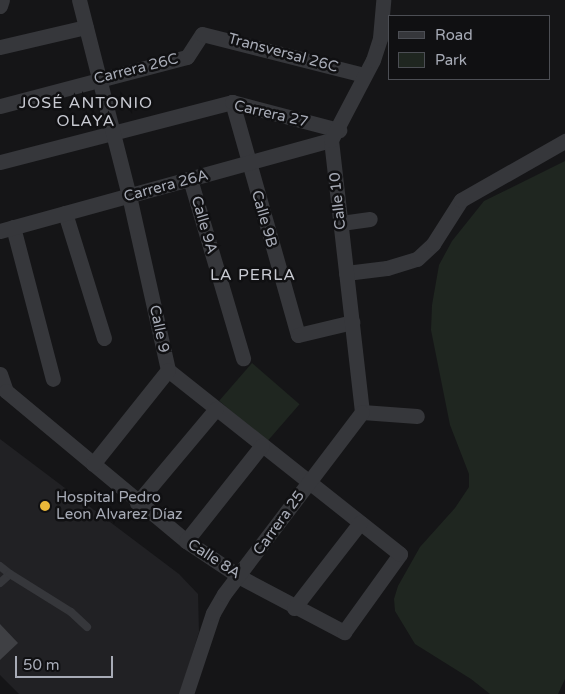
<!DOCTYPE html>
<html>
<head>
<meta charset="utf-8">
<style>
	body { margin:0 }
	#map { position:relative; width:565px; height:694px; overflow:hidden; background:#151517; font-family:"Varela Round",sans-serif }
	div>[style] { position:absolute }
	.built>* { inset:0; background:#212124 }
	.green>* { inset:0; background:#1f2620; transform-origin:0 0 }
	.building>* { inset:0; background:#3f4044 }
	.lane>* { height:8px; margin:-4px; padding:0 4px; transform-origin:4px; border-radius:4px; background:#36373b }
	.street>* { height:15px; margin:-7.5px; padding:0 7.5px; transform-origin:7.5px; border-radius:7.5px; background:#36373b }
	.dots>* { width:14px; height:14px; translate:-50% -50%; box-sizing:border-box; border:2px solid #101012; border-radius:50% }
	span { translate:-50% -50%; white-space:nowrap; text-align:center; line-height:1.15; -webkit-text-stroke:5px #101012; paint-order:stroke }
	.street-label { font-size:15px; color:#a7abb6 }
	.poi-label { font-size:15px; color:#a7abb6 }
	.left { translate:0 -50%; text-align:left }
	.neighbourhood-label { font-size:16px; color:#c8cad2; letter-spacing:1px }
	.legend { position:absolute; left:388px; top:15px; width:162px; height:65px; box-sizing:border-box; background:#101012; border:1px solid #4c4e54; margin:0; padding:6px 9px; list-style:none; font-size:15px; color:#a7abb6 }
	.legend li { display:flex; align-items:center; gap:10px; height:25px }
	.legend b { width:25px; border:1px solid #4c4e54 }
	.scale { position:absolute; left:15px; top:656px; width:98px; height:22px; box-sizing:border-box; border:2px solid #a7abb6; border-top:0; padding-left:6px; font-size:15px; line-height:18px; white-space:nowrap; color:#a7abb6; -webkit-text-stroke:4px #101012; paint-order:stroke }
</style>
</head>
<body>
<div id="map">
	<div class="built">
		<i style="clip-path:polygon(0 439px,179px 574px,198px 594px,199px 632px,180px 694px,19px 694px,0 675px)"></i>
	</div>
	<div class="green">
		<i style="clip-path:polygon(565px 161px,565px 679px,558px 694px,490px 694px,471px 679px,415px 644px,395px 611px,394px 599px,398px 586px,420px 547px,455px 508px,469px 487px,469px 474px,450px 425px,431px 330px,432px 305px,439px 265px,452px 241px,484px 201px)"></i>
		<i style="left:252px;top:363px;width:63px;height:50px;rotate:41deg"></i>
	</div>
	<div class="building">
		<i style="clip-path:polygon(0 624px,18px 643px,0 660px)"></i>
	</div>
	<div class="lane">
		<i style="left:0;top:566px;width:13px;rotate:39deg"></i>
		<i style="left:0;top:583px;width:13px;rotate:-42deg"></i>
		<i style="left:10px;top:574px;width:72px;rotate:31.9deg"></i>
		<i style="left:71px;top:612px;width:22px;rotate:43deg"></i>
	</div>
	<div class="street">
		<i style="left:0;top:6px;width:6px;rotate:-72deg"></i>
		<i style="left:0;top:47px;width:88px;rotate:-13.1deg"></i>
		<i style="left:232px;top:102px;width:242px;rotate:74.2deg"></i>
		<i style="left:298px;top:335px;width:56px;rotate:-13.5deg"></i>
		<i style="left:0;top:106px;width:193px;rotate:-14.7deg"></i>
		<i style="left:187px;top:57px;width:27px;rotate:-57deg"></i>
		<i style="left:202px;top:34px;width:167px;rotate:14.2deg"></i>
		<i style="left:0;top:162px;width:240px;rotate:-14.5deg"></i>
		<i style="left:232px;top:102px;width:111px;rotate:14.7deg"></i>
		<i style="left:190px;top:179px;width:187px;rotate:73.5deg"></i>
		<i style="left:65px;top:213px;width:131px;rotate:72.7deg"></i>
		<i style="left:341px;top:223px;width:29px;rotate:-8deg"></i>
		<i style="left:13px;top:227px;width:157px;rotate:75.3deg"></i>
		<i style="left:0;top:231px;width:343px;rotate:-15.4deg"></i>
		<i style="left:346px;top:273px;width:41px;rotate:-7deg"></i>
		<i style="left:387px;top:268px;width:31px;rotate:-17deg"></i>
		<i style="left:417px;top:259px;width:22px;rotate:-43deg"></i>
		<i style="left:433px;top:244px;width:52px;rotate:-57.5deg"></i>
		<i style="left:461px;top:200px;width:120px;rotate:-29.6deg"></i>
		<i style="left:0;top:374px;width:18px;rotate:71deg"></i>
		<i style="left:6px;top:391px;width:234px;rotate:39.8deg"></i>
		<i style="left:186px;top:541px;width:65px;rotate:33.7deg"></i>
		<i style="left:240px;top:577px;width:118px;rotate:27.9deg"></i>
		<i style="left:344px;top:632px;width:96px;rotate:-54.3deg"></i>
		<i style="left:400px;top:554px;width:296px;rotate:-141.6deg"></i>
		<i style="left:168px;top:370px;width:178px;rotate:-102.6deg"></i>
		<i style="left:129px;top:196px;width:202px;rotate:-104.3deg"></i>
		<i style="left:362px;top:412px;width:274px;rotate:-96.5deg"></i>
		<i style="left:331px;top:140px;width:90px;rotate:-62.3deg"></i>
		<i style="left:373px;top:60px;width:23px;rotate:-72deg"></i>
		<i style="left:380px;top:38px;width:38px;rotate:-85deg"></i>
		<i style="left:362px;top:412px;width:55px;rotate:4.2deg"></i>
		<i style="left:93px;top:464px;width:120px;rotate:-51.4deg"></i>
		<i style="left:137px;top:503px;width:123px;rotate:-50deg"></i>
		<i style="left:186px;top:541px;width:122px;rotate:-51.6deg"></i>
		<i style="left:294px;top:608px;width:108px;rotate:-52.2deg"></i>
		<i style="left:186px;top:694px;width:85px;rotate:-71.6deg"></i>
		<i style="left:213px;top:613px;width:22px;rotate:-60deg"></i>
		<i style="left:224px;top:594px;width:228px;rotate:-52.8deg"></i>
	</div>
	<div class="dots">
		<i style="left:45px;top:506px;background:#ebb839"></i>
	</div>
	<div class="street-label">
		<span style="left:283px;top:53px;rotate:15deg">Transversal 26C</span>
		<span style="left:136px;top:69px;rotate:-14deg">Carrera 26C</span>
		<span style="left:271px;top:114px;rotate:13deg">Carrera 27</span>
		<span style="left:166px;top:186px;rotate:-15deg">Carrera 26A</span>
		<span style="left:338px;top:201px;rotate:-96deg">Calle 10</span>
		<span style="left:264px;top:219px;rotate:74deg">Calle 9B</span>
		<span style="left:204px;top:225px;rotate:74deg">Calle 9A</span>
		<span style="left:159px;top:329px;rotate:78deg">Calle 9</span>
		<span style="left:279px;top:523px;rotate:-54deg">Carrera 25</span>
		<span style="left:214px;top:559px;rotate:33deg">Calle 8A</span>
	</div>
	<div class="poi-label">
		<span class="left" style="left:56px;top:506px">Hospital Pedro<br>Leon Alvarez Díaz</span>
	</div>
	<div class="neighbourhood-label">
		<span style="left:86px;top:112px">JOSÉ ANTONIO<br>OLAYA</span>
		<span style="left:253px;top:275px">LA PERLA</span>
	</div>
	<ul class="legend">
	<li><b style="height:6px;background:#36373b"></b>Road</li>
	<li><b style="height:14px;background:#1f2620"></b>Park</li>
	</ul>
	<div class="scale">50 m</div>
</div>
</body>
</html>
